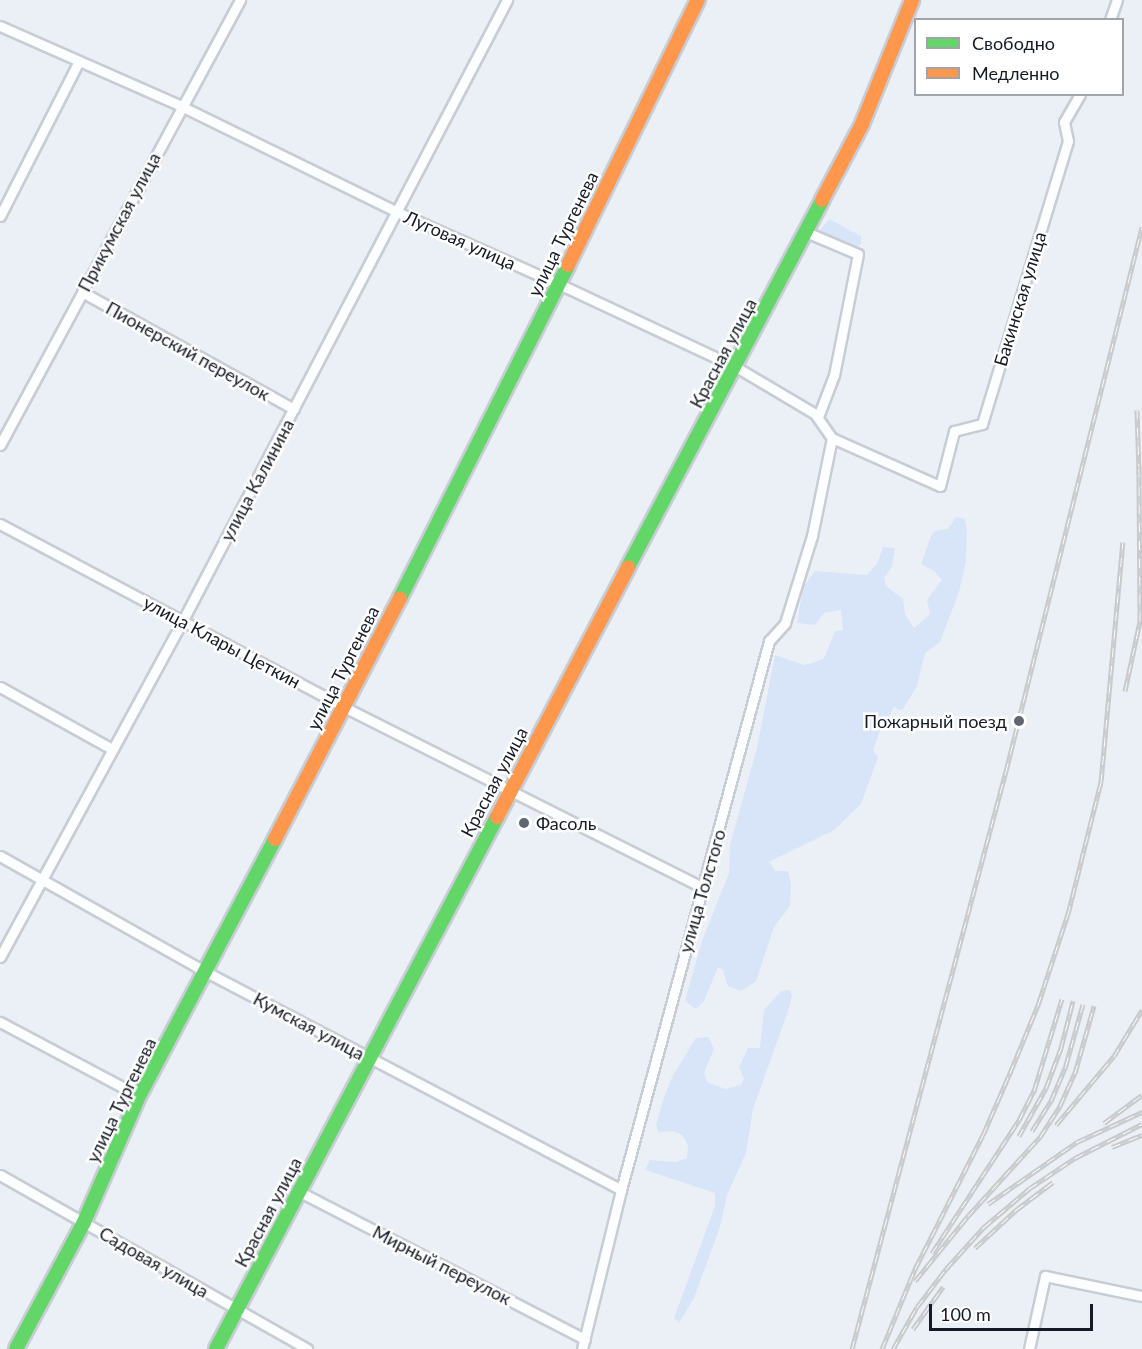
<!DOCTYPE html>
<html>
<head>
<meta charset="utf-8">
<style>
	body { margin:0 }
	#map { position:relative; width:1142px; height:1349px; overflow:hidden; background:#ebf0f6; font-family:Lato,sans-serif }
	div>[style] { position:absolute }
	.green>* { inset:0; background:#d8e4f8 }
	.roads { filter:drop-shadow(2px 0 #c7ccd5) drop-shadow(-2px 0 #c7ccd5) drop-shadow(0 2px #c7ccd5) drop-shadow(0 -2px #c7ccd5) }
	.street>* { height:9px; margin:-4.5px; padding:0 4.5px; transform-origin:4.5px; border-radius:4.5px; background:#fcfdfe }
	.fast>* { height:14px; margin:-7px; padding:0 7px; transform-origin:7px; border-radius:7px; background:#63d668 }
	.slow>* { height:14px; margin:-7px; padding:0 7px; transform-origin:7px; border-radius:7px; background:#ff974d }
	.rail>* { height:5px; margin-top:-2.5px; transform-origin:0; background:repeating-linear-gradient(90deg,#fff 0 9px,#c8cacc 0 18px); box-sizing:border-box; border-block:2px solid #c8cacc }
	.dots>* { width:16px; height:16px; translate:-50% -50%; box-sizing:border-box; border:3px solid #fff; border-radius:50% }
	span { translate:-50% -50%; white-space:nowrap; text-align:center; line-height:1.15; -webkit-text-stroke:5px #fff; paint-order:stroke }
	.street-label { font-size:18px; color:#151b26 }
	.poi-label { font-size:18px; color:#151b26 }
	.right { translate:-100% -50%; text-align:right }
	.left { translate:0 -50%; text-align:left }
	.legend { position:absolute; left:914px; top:18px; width:210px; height:78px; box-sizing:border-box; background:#fff; border:2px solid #a1a4a8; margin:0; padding:8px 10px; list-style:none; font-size:18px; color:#151b26 }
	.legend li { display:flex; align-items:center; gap:12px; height:30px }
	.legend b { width:30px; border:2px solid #a1a4a8 }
	.scale { position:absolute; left:929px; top:1304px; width:164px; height:27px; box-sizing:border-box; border:3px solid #151b26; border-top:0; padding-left:8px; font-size:18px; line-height:21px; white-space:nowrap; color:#151b26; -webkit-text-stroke:4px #fff; paint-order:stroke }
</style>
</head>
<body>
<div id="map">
	<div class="green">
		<i style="clip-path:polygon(829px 219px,861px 236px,861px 244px,856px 247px,819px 232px)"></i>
		<i style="clip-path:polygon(956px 517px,965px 519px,967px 532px,966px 561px,959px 592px,940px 642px,925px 653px,917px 686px,903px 709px,898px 710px,894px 706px,888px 720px,882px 725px,873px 750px,878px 757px,861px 804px,834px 830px,769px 862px,775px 871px,788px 871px,791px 884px,790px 906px,774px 927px,756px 981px,741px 991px,728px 986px,723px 970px,718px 967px,704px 1001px,696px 1009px,685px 1001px,702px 941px,729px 873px,730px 845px,757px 748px,775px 655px,804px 665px,813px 663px,824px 658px,835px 631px,843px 630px,841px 610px,824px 613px,815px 625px,797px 623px,803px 587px,815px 571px,867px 575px,877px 564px,883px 547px,895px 548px,892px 567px,884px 578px,886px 586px,903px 599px,905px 614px,914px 628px,930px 614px,927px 600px,942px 580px,934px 571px,921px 564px,931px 536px,935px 531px,948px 529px)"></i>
		<i style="clip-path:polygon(790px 990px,792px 996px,787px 1014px,753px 1109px,746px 1153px,727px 1195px,720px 1227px,694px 1298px,679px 1323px,674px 1318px,715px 1206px,715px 1193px,645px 1170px,650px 1160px,676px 1162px,687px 1158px,688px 1145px,682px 1135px,673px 1131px,658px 1132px,656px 1125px,663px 1100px,673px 1075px,696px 1038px,708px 1037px,714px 1049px,704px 1073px,707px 1082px,725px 1089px,741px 1085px,744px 1079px,739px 1067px,748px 1048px,760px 1048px,764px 1010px,781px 991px)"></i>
	</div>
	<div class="roads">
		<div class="street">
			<i style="left:1110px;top:20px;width:21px;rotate:-71deg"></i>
			<i style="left:0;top:26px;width:198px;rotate:23.8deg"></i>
			<i style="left:181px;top:106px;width:241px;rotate:26.1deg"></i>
			<i style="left:397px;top:212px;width:177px;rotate:24deg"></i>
			<i style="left:559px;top:284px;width:195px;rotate:25.1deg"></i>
			<i style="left:736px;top:367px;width:92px;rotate:30.7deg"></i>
			<i style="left:815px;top:414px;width:29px;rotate:55deg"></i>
			<i style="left:832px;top:438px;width:118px;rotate:24deg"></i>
			<i style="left:940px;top:486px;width:57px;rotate:-75.7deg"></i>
			<i style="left:954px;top:431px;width:29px;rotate:-14deg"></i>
			<i style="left:982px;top:424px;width:296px;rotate:-73.1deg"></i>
			<i style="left:1068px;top:141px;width:19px;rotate:-102deg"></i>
			<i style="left:1064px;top:122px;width:32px;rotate:-60deg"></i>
			<i style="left:0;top:216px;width:174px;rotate:-63deg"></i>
			<i style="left:806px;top:232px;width:56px;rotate:22.9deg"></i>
			<i style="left:858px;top:254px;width:123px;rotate:101.2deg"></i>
			<i style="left:834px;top:375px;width:45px;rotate:110.9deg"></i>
			<i style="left:82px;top:292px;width:242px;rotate:28.9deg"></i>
			<i style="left:0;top:445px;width:506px;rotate:-61.66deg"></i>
			<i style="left:0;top:524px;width:390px;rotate:28deg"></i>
			<i style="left:344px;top:707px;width:401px;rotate:26.7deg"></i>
			<i style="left:0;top:687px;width:128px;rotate:29deg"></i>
			<i style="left:0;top:856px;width:226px;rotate:29.4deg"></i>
			<i style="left:197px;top:967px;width:479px;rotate:27.7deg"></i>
			<i style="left:0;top:957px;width:383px;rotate:-61.5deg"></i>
			<i style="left:183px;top:620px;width:700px;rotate:-62.41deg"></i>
			<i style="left:0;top:1022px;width:157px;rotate:28deg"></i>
			<i style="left:0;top:1175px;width:353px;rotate:29.5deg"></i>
			<i style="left:298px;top:1191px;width:323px;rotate:27.3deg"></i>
			<i style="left:582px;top:1349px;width:164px;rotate:-76.2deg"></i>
			<i style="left:621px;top:1190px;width:569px;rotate:-74.91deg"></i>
			<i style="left:769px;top:641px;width:24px;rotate:-48deg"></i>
			<i style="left:785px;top:623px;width:91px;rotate:-72.8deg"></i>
			<i style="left:812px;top:536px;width:100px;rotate:-78.5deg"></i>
			<i style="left:1029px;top:1349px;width:75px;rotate:-77.6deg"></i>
			<i style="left:1045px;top:1276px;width:99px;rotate:11.7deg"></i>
		</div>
		<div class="fast">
			<i style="left:628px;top:567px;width:415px;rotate:-62.1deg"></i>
			<i style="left:400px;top:598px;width:373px;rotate:-63.2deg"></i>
			<i style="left:16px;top:1349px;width:144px;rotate:-61.8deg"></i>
			<i style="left:84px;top:1222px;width:137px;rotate:-66.4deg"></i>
			<i style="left:139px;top:1096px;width:291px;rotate:-62.1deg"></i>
			<i style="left:216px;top:1349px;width:602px;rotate:-62.16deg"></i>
		</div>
		<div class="slow">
			<i style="left:822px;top:200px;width:86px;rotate:-62.2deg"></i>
			<i style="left:862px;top:124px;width:134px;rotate:-68deg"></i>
			<i style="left:568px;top:265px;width:295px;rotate:-63.9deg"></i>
			<i style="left:497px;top:817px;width:282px;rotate:-62.3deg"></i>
			<i style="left:275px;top:839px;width:271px;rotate:-62.6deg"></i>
		</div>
	</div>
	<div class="rail">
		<i style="left:1137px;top:410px;width:64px;rotate:88.2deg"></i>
		<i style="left:1125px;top:691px;width:72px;rotate:-77.9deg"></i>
		<i style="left:1140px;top:621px;width:155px;rotate:-90.4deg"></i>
		<i style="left:1104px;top:1123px;width:47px;rotate:-36.4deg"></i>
		<i style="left:1056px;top:1125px;width:90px;rotate:-50deg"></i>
		<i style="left:1114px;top:1056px;width:54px;rotate:-58.7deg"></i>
		<i style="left:1032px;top:1131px;width:36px;rotate:-58deg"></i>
		<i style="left:1051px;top:1101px;width:39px;rotate:-67deg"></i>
		<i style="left:1066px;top:1065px;width:63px;rotate:-74.4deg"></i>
		<i style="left:1019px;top:1136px;width:55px;rotate:-60.6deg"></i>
		<i style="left:1046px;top:1088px;width:43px;rotate:-69.4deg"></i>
		<i style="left:1061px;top:1048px;width:49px;rotate:-75.7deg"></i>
		<i style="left:1112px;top:1147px;width:32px;rotate:-22deg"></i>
		<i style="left:988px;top:1204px;width:108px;rotate:-34.9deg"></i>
		<i style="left:1077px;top:1142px;width:72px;rotate:-24.8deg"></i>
		<i style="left:975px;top:1248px;width:56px;rotate:-42.8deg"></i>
		<i style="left:1016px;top:1210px;width:46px;rotate:-37.1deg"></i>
		<i style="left:932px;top:1253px;width:159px;rotate:-56.8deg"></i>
		<i style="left:1019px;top:1120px;width:33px;rotate:-63deg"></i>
		<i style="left:1034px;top:1091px;width:96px;rotate:-73.1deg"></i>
		<i style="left:915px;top:1281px;width:84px;rotate:-50.8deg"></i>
		<i style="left:968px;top:1216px;width:107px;rotate:-47.7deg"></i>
		<i style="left:1040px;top:1137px;width:37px;rotate:-57deg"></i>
		<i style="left:1060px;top:1106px;width:36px;rotate:-66deg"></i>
		<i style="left:1075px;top:1073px;width:70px;rotate:-74.2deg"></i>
		<i style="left:913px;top:1329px;width:52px;rotate:-54.5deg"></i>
		<i style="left:852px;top:1349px;width:598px;rotate:-75.08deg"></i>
		<i style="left:1006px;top:771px;width:561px;rotate:-75.96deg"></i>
		<i style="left:882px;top:1349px;width:87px;rotate:-67.6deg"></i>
		<i style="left:915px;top:1269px;width:150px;rotate:-63.1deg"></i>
		<i style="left:983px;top:1135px;width:68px;rotate:-66.5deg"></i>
		<i style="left:1010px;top:1073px;width:74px;rotate:-67.6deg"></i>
		<i style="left:1038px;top:1005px;width:96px;rotate:-71.8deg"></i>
		<i style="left:1068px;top:914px;width:136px;rotate:-76deg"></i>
		<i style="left:1101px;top:782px;width:241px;rotate:-84.8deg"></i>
		<i style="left:893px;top:1349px;width:48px;rotate:-60.3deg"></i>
		<i style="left:917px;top:1307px;width:48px;rotate:-52.7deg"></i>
		<i style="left:946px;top:1269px;width:57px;rotate:-47.9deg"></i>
		<i style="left:984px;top:1227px;width:60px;rotate:-40.3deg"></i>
		<i style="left:1030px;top:1188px;width:54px;rotate:-33.7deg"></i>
		<i style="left:1075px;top:1158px;width:75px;rotate:-26.9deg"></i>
	</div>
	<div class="dots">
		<i style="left:1019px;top:721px;background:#60666f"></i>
		<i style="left:524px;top:823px;background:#60666f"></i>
	</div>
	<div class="street-label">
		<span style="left:119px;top:222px;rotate:-62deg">Прикумская улица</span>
		<span style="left:563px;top:234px;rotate:-64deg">улица Тургенева</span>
		<span style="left:460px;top:240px;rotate:24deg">Луговая улица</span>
		<span style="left:1020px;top:299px;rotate:-73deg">Бакинская улица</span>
		<span style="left:188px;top:351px;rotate:29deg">Пионерский переулок</span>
		<span style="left:723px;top:353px;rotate:-62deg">Красная улица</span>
		<span style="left:257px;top:480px;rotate:-62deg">улица Калинина</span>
		<span style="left:222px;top:642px;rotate:28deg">улица Клары Цеткин</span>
		<span style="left:343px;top:668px;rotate:-63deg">улица Тургенева</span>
		<span style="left:494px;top:782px;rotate:-62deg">Красная улица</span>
		<span style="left:702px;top:891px;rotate:-74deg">улица Толстого</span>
		<span style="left:309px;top:1026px;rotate:28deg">Кумская улица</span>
		<span style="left:121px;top:1100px;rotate:-64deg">улица Тургенева</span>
		<span style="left:268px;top:1212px;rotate:-62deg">Красная улица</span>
		<span style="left:154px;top:1262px;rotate:30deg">Садовая улица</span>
		<span style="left:442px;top:1265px;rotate:27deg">Мирный переулок</span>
	</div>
	<div class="poi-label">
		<span class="right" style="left:1007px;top:721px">Пожарный поезд</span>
		<span class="left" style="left:536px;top:823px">Фасоль</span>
	</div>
	<ul class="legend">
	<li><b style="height:8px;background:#63d668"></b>Свободно</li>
	<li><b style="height:8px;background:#ff974d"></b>Медленно</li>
	</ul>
	<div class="scale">100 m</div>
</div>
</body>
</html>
